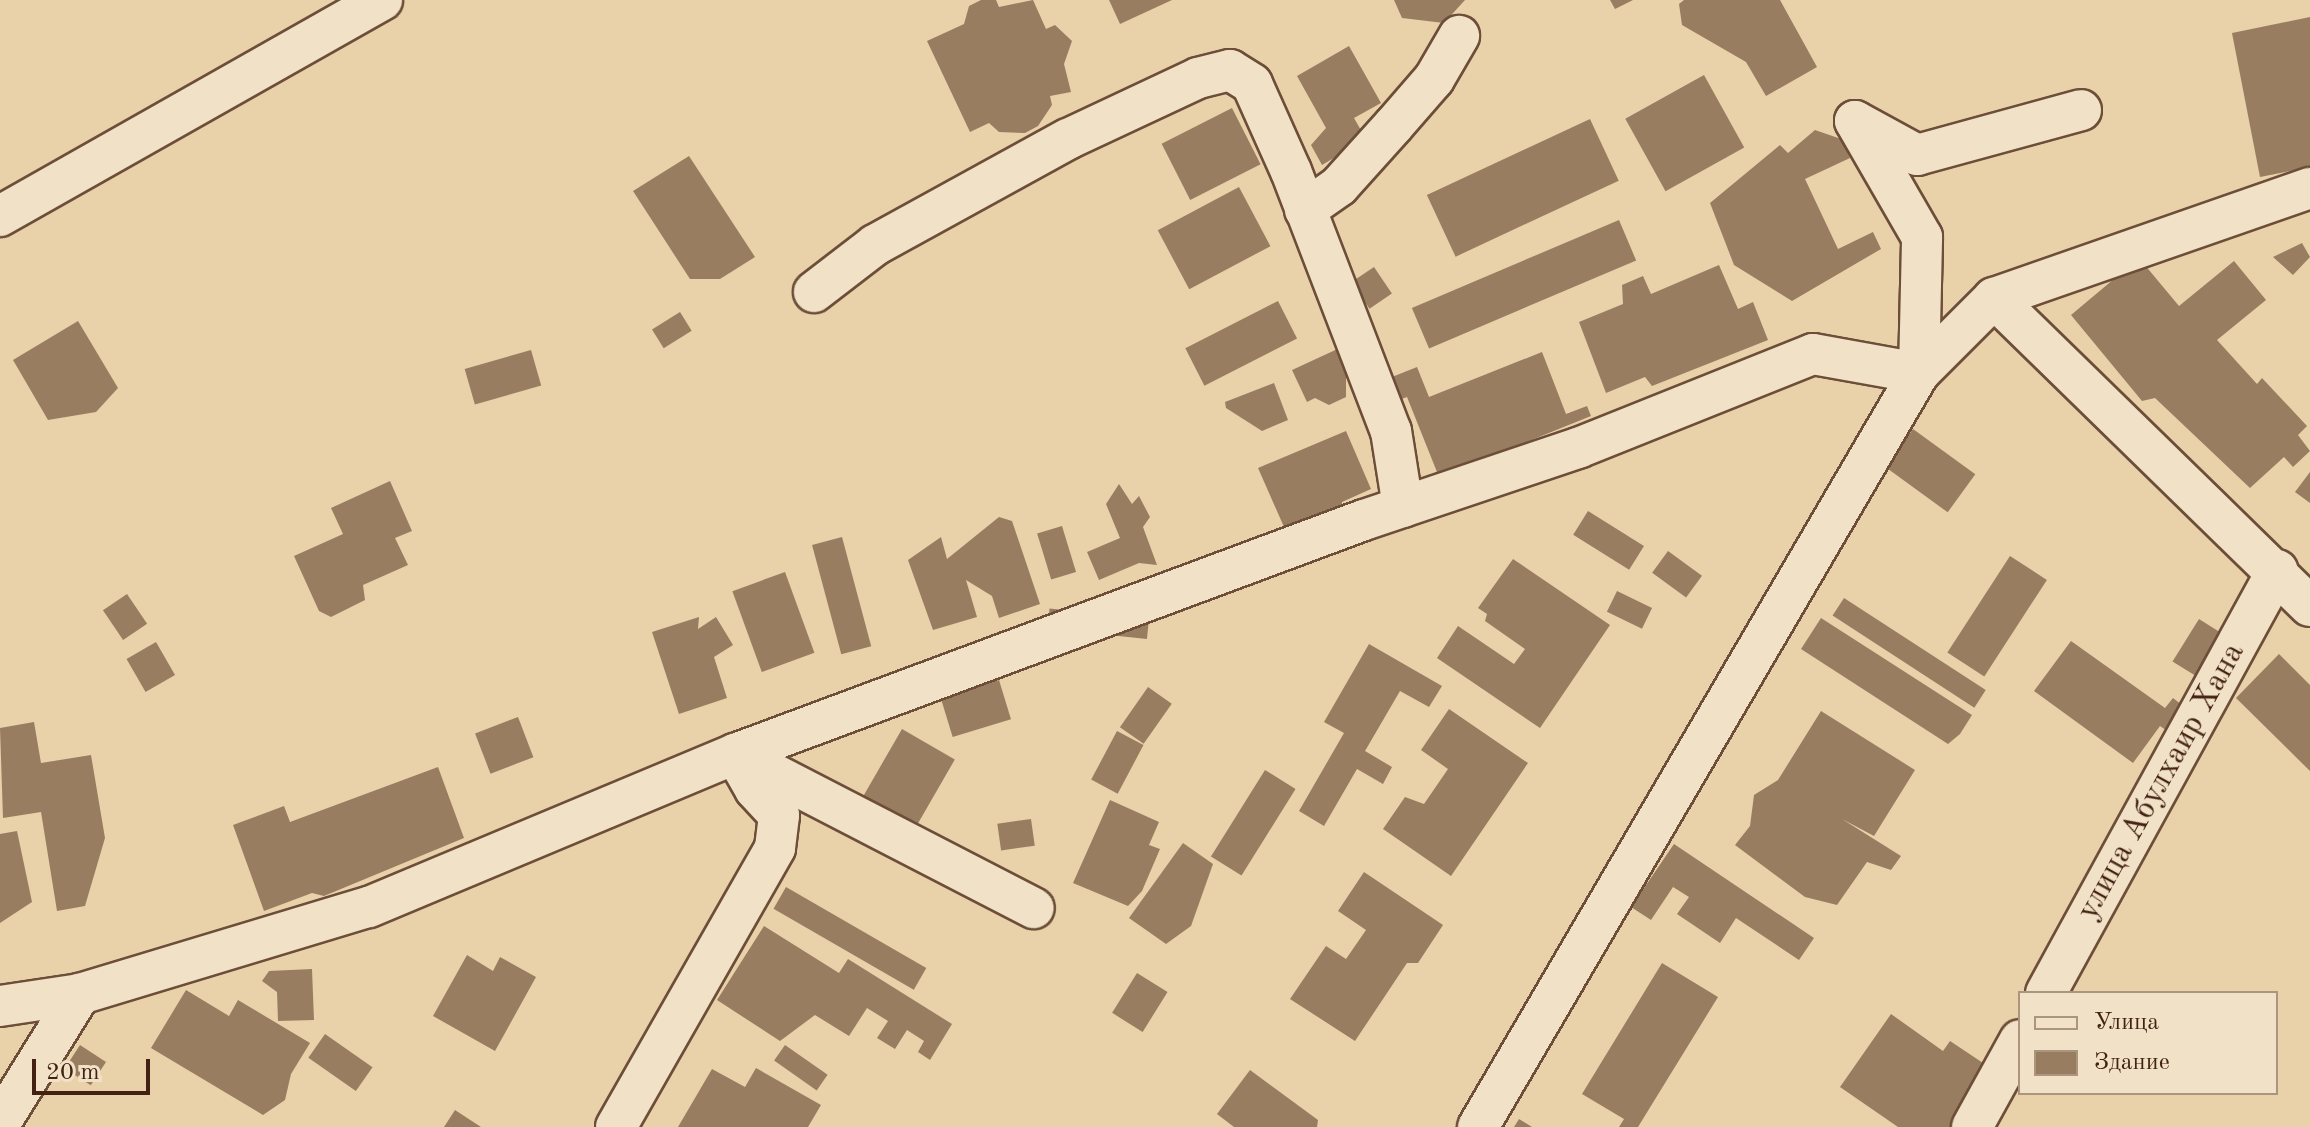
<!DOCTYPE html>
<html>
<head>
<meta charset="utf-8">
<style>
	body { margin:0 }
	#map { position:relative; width:2310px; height:1127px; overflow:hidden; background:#e9d1a9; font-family:"Old Standard TT",serif }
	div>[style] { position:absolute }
	.building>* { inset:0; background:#997d61; transform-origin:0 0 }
	.roads { filter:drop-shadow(2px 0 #6c4e39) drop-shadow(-2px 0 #6c4e39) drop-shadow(0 2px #6c4e39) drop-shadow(0 -2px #6c4e39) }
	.minor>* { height:40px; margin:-20px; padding:0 20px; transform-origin:20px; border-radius:20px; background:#f1e1c7 }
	span { translate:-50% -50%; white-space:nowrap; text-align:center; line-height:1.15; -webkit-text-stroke:6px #f1e1c7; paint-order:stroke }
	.street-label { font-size:32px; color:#432214 }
	.legend { position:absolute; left:2018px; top:991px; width:260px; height:104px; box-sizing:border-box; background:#f1e1c7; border:2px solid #ab957f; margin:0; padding:10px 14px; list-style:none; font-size:24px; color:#432214 }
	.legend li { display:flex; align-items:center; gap:16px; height:40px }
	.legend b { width:40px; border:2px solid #ab957f }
	.scale { position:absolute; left:32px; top:1059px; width:118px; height:36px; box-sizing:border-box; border:4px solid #432214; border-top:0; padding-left:10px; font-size:24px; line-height:28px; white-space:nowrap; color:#432214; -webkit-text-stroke:6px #f1e1c7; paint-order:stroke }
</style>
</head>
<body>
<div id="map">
	<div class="building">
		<i style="clip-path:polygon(981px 0,996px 0,999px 7px,1033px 0,1046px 29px,1055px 25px,1072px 41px,1064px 64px,1071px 92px,1050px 96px,1052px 105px,1038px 126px,1025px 133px,999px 132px,989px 123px,970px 132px,927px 41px,964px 24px,969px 6px)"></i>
		<i style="clip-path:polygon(1109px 0,1172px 0,1120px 24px)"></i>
		<i style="clip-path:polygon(1394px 0,1465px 0,1444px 23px,1402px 18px)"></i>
		<i style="clip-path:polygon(1610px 0,1633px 0,1615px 9px)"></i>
		<i style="clip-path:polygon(1684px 0,1780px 0,1817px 67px,1766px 96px,1746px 62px,1682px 25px,1679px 4px)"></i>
		<i style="clip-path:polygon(2310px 17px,2310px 167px,2260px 177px,2232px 33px)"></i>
		<i style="clip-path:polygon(1349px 46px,1381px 103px,1354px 118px,1366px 139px,1322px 165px,1311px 145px,1326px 128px,1297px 76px)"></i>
		<i style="left:1704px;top:75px;width:83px;height:90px;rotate:61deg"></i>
		<i style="left:1232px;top:108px;width:63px;height:79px;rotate:63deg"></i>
		<i style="left:1590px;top:119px;width:68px;height:180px;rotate:65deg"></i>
		<i style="clip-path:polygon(1815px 130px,1841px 139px,1850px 158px,1805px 179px,1838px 249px,1873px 232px,1881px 249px,1792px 301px,1734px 265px,1710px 203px,1780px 145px,1788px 153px)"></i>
		<i style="clip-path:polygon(689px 156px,755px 257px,720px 279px,690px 279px,633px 191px)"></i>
		<i style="left:1239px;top:187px;width:67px;height:92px;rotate:62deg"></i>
		<i style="left:1619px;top:220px;width:44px;height:225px;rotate:67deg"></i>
		<i style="clip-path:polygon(2302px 243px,2310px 257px,2293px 275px,2273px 257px)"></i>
		<i style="clip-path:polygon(2139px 258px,2179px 306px,2234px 261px,2266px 300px,2217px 340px,2257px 384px,2262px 378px,2307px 426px,2298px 435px,2310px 451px,2293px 467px,2284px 457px,2250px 488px,2155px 398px,2142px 401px,2071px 315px)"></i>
		<i style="clip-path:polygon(1719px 265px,1738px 309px,1753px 302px,1768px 340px,1652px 386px,1645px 377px,1606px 393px,1579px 322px,1623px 304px,1622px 285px,1643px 276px,1651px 294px)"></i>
		<i style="left:1374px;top:267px;width:32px;height:27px;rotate:56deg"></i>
		<i style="left:1278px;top:301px;width:42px;height:104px;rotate:63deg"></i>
		<i style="left:680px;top:312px;width:22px;height:33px;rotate:58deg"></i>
		<i style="clip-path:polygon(78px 321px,118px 388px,96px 412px,48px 420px,13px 360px)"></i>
		<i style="clip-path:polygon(1344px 346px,1356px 371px,1346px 375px,1346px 397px,1329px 405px,1315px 398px,1307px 402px,1292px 370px)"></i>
		<i style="left:531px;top:350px;width:37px;height:69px;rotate:74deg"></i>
		<i style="clip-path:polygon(1542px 352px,1566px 414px,1587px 406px,1591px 416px,1439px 477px,1407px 397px,1391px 403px,1382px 381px,1417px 367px,1429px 397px)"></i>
		<i style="clip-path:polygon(1274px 383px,1288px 420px,1262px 431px,1226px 408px,1225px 402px)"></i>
		<i style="left:1913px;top:429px;width:77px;height:47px;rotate:36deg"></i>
		<i style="clip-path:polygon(1346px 431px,1371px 489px,1342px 502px,1341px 514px,1288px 536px,1258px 468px)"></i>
		<i style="clip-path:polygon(2310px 472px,2310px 503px,2295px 492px)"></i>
		<i style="clip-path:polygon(390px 481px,412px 531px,395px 538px,408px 565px,363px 585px,365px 600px,331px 617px,319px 611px,294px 556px,343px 534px,331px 508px)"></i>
		<i style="clip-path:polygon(1119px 484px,1132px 504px,1139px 496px,1150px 517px,1143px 527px,1157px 565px,1139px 563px,1099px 580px,1087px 552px,1120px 538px,1106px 504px)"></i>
		<i style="left:1588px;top:511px;width:66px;height:28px;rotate:32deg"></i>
		<i style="clip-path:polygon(999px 517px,1012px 521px,1040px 604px,999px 618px,992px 596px,966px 580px,977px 617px,933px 630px,908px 560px,941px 537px,947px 559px)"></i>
		<i style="left:1062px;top:526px;width:48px;height:26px;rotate:73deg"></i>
		<i style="left:842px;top:537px;width:113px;height:31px;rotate:75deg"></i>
		<i style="left:1668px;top:551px;width:42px;height:27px;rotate:36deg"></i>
		<i style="left:2010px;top:556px;width:44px;height:115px;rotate:33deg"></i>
		<i style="clip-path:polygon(1513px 559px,1610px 625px,1540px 728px,1437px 658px,1458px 626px,1514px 664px,1525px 649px,1485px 621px,1487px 614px,1478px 608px)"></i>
		<i style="left:785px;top:572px;width:86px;height:56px;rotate:70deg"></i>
		<i style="left:1617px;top:591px;width:39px;height:23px;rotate:26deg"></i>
		<i style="left:127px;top:594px;width:36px;height:29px;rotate:56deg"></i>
		<i style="left:1844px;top:598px;width:169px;height:21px;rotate:33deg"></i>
		<i style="clip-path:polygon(699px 617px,698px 629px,716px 617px,733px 645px,714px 657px,727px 698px,679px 714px,652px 632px)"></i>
		<i style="clip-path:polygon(1821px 618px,1972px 715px,1960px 734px,1948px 744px,1801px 649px)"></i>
		<i style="left:1149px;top:619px;width:20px;height:100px;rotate:96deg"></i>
		<i style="left:2199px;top:619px;width:31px;height:50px;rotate:32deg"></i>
		<i style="clip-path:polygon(2071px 641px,2165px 708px,2173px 698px,2190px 711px,2173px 735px,2160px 726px,2133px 763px,2034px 691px)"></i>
		<i style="left:156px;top:642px;width:38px;height:34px;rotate:60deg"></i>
		<i style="clip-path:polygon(1369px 644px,1442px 686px,1429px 707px,1400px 691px,1365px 751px,1392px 767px,1383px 784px,1357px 769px,1324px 826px,1299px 811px,1344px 733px,1324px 722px)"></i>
		<i style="clip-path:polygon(2279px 654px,2310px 685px,2310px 771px,2236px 698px)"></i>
		<i style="left:999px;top:680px;width:41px;height:61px;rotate:73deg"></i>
		<i style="left:1148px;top:687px;width:29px;height:49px;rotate:35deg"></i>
		<i style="clip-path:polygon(1449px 709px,1528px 763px,1451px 876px,1383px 829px,1405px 797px,1424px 804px,1448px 769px,1421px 750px)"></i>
		<i style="clip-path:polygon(1821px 711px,1915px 770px,1874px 836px,1842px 819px,1901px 856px,1891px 870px,1867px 862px,1837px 905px,1805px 897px,1735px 845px,1750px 826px,1754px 795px,1778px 780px)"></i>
		<i style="left:518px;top:717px;width:43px;height:46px;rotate:69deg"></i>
		<i style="clip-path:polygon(34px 722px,41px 763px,91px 755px,105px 838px,85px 906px,57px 911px,41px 812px,3px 818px,0 728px)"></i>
		<i style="left:902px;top:729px;width:61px;height:79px;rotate:30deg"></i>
		<i style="left:1117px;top:731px;width:30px;height:55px;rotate:28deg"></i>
		<i style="clip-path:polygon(438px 767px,464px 838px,324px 896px,312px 893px,264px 911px,233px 825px,284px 806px,290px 822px)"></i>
		<i style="left:1265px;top:770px;width:36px;height:102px;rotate:32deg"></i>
		<i style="clip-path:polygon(1110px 800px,1159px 822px,1149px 845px,1160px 849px,1142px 891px,1128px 906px,1073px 883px)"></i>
		<i style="left:1031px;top:819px;width:27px;height:34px;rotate:82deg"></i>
		<i style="clip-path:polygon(17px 831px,32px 902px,0 923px,0 834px)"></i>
		<i style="clip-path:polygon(1183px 843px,1213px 864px,1191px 926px,1166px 944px,1129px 918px)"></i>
		<i style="clip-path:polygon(1674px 844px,1814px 938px,1799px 960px,1736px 918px,1720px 943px,1677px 914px,1689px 897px,1673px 887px,1651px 920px,1631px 907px)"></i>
		<i style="clip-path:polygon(1364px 872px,1443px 925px,1418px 963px,1407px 963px,1355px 1041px,1290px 999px,1326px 946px,1346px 959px,1366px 930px,1338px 911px)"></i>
		<i style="left:786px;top:887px;width:162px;height:25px;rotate:30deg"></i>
		<i style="clip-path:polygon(764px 926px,839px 973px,848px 959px,952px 1024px,930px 1060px,918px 1052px,924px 1041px,907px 1030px,895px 1049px,877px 1038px,888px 1021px,867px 1008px,849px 1036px,815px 1015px,780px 1041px,717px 1000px)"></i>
		<i style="clip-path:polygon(467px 955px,493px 971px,500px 957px,536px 977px,495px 1051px,433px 1016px)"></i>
		<i style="clip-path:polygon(1662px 963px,1718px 997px,1638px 1127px,1619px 1127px,1624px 1119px,1582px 1094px)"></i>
		<i style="clip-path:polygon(312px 969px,314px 1020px,278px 1021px,277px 992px,262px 981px,269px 971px)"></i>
		<i style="left:1137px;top:973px;width:36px;height:47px;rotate:32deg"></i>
		<i style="clip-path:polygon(186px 990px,229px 1016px,238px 1000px,310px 1043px,291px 1074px,285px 1100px,263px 1115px,151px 1048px)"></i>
		<i style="clip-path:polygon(1891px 1014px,1943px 1051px,1950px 1041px,1998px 1073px,1960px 1127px,1898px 1127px,1840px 1087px)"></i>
		<i style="left:325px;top:1034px;width:58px;height:29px;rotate:35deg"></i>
		<i style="left:80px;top:1045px;width:31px;height:28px;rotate:33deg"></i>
		<i style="left:785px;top:1045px;width:52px;height:19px;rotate:35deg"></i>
		<i style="clip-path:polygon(756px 1068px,821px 1105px,808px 1127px,678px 1127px,712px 1069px,745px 1087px)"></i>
		<i style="clip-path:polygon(1250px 1070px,1318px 1120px,1317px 1127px,1234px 1127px,1217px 1114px)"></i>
		<i style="clip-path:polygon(455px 1110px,481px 1127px,444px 1127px)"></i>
		<i style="clip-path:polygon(1519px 1119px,1532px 1127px,1514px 1127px)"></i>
	</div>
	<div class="roads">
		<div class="minor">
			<i style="left:1855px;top:121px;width:71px;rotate:28.7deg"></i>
			<i style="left:1917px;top:155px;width:170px;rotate:-15.3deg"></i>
			<i style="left:1305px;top:210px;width:42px;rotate:-35.2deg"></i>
			<i style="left:1339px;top:186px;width:82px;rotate:-48deg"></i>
			<i style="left:1394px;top:125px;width:61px;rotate:-49deg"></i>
			<i style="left:1434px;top:79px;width:50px;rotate:-59.8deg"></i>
			<i style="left:0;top:216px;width:439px;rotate:-29.5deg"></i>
			<i style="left:814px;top:292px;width:77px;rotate:-37.6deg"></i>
			<i style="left:875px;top:245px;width:220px;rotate:-28.8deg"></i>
			<i style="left:1068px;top:139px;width:144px;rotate:-25.1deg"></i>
			<i style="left:1198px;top:78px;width:33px;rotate:-14deg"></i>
			<i style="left:1230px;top:70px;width:26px;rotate:32deg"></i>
			<i style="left:1252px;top:84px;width:95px;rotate:65.9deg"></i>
			<i style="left:1291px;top:171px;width:279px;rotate:69deg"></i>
			<i style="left:1391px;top:431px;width:77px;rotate:81deg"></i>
			<i style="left:1994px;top:298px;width:441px;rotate:44.3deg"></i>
			<i style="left:735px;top:754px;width:336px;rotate:27.3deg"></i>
			<i style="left:2046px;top:993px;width:482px;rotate:-61.3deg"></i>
			<i style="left:0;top:1006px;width:81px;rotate:-8.5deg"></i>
			<i style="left:80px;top:994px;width:302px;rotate:-16.8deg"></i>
			<i style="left:369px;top:907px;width:397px;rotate:-22.7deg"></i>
			<i style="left:735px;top:754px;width:671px;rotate:-20.41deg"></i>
			<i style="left:1364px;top:520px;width:226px;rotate:-18.6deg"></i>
			<i style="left:1578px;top:448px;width:253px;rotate:-21.8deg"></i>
			<i style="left:1813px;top:354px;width:108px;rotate:10.2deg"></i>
			<i style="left:1919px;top:373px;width:106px;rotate:-45deg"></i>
			<i style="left:1994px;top:298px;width:335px;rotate:-19.2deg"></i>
			<i style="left:0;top:1123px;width:152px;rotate:-58.2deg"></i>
			<i style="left:616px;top:1127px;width:321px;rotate:-60.3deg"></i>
			<i style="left:775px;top:848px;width:33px;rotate:-83deg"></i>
			<i style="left:779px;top:815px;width:35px;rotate:-133deg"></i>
			<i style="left:755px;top:789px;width:40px;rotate:-119.7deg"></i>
			<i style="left:1478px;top:1127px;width:873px;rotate:-59.68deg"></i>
			<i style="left:1919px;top:373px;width:136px;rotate:-88.7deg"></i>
			<i style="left:1922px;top:237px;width:134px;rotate:-120deg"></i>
			<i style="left:1972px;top:1127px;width:99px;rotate:-61.1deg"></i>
		</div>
	</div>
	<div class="street-label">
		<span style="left:2162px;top:782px;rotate:-61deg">улица Абулхаир Хана</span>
	</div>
	<ul class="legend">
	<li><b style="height:10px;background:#f1e1c7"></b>Улица</li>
	<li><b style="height:22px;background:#997d61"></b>Здание</li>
	</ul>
	<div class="scale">20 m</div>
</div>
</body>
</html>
